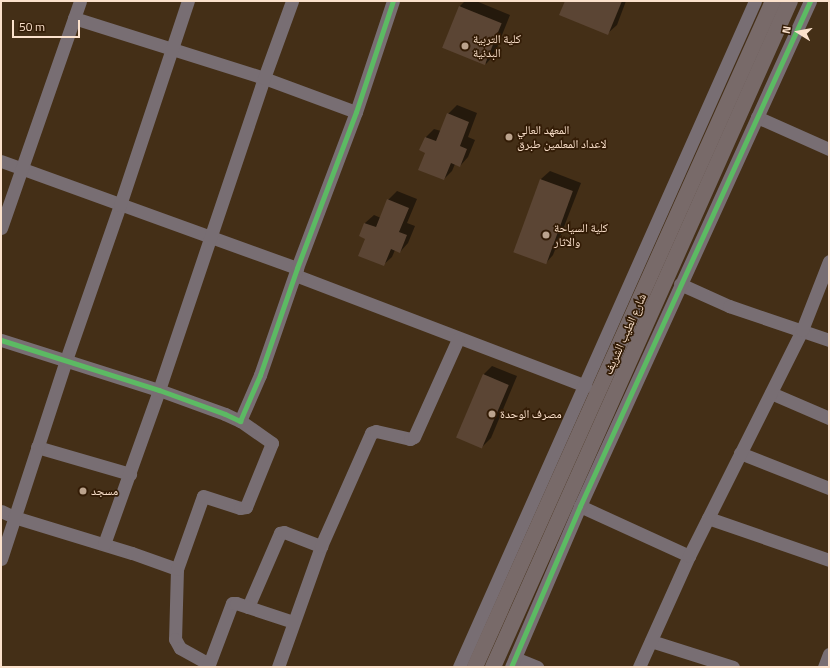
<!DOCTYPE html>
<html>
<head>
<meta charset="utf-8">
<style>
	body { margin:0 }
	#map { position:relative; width:830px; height:668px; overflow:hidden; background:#442f17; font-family:"Titillium Web","Noto Naskh Arabic",sans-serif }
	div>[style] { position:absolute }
	.shadow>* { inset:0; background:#0007 }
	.building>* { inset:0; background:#5b4534; transform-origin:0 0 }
	.minor>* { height:13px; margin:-6.5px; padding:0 6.5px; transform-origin:6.5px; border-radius:6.5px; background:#786e73 }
	.major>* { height:16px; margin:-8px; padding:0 8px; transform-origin:8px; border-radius:8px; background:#786a69 }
	.cycleway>* { height:5px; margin:-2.5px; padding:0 2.5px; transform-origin:2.5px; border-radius:2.5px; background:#5cba63 }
	.dots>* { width:11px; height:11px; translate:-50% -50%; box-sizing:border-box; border:2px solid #331c06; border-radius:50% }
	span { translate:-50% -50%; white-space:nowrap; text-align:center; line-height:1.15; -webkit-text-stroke:3.5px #331c06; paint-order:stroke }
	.poi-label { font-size:12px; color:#fbe1cc }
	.left { translate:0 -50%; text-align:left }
	.street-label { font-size:12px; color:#fbe1cc }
	.frame { position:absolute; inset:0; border:2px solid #fbe1cc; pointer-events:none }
	.north { position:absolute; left:778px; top:12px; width:40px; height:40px; -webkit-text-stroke:3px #331c06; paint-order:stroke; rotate:281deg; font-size:11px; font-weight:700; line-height:16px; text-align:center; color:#fbe1cc }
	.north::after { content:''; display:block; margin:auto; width:14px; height:18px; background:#fbe1cc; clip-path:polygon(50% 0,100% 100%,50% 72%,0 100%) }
	.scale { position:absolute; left:12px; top:20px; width:68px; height:18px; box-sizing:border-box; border:2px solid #fbe1cc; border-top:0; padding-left:5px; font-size:12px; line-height:14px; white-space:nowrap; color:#fbe1cc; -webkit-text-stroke:3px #331c06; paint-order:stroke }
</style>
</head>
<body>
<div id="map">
	<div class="shadow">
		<i style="clip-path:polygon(465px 1px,476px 1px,510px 15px,494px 55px,486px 64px,460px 6px)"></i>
		<i style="clip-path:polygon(566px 1px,626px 1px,617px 25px,608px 33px)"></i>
		<i style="clip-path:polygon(457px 105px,477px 113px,468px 137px,475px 140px,468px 157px,460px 166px,455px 164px,452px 171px,444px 179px,426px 152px,426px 137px,434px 129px,441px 131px,448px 114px)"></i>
		<i style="clip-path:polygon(550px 171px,581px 183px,553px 255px,545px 264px,541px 179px)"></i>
		<i style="clip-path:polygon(397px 191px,417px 199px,407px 223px,415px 226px,408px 243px,400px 252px,395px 250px,392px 257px,383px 265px,366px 238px,360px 236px,365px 223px,374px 215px,381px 218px,388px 200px)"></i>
		<i style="clip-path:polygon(492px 366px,517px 376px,491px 438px,482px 447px,458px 436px,484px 374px)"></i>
	</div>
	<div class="building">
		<i style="clip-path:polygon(565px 1px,622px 1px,608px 35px,559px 15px)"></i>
		<i style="left:459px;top:6px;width:46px;height:45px;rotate:22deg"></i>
		<i style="clip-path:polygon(447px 113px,469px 122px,460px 146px,467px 149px,460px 167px,451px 163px,444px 180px,418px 170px,425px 153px,419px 150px,425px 137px,436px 141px)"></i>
		<i style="left:540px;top:179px;width:35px;height:78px;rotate:20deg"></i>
		<i style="clip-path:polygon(387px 199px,409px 208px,399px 232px,407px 235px,400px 253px,391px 249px,384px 266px,358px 256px,365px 239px,359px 236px,364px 223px,376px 227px)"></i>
		<i style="left:483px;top:374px;width:28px;height:69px;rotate:23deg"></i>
	</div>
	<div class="minor">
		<i style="left:74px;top:18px;width:199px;rotate:17.5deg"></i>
		<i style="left:264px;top:78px;width:98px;rotate:20.3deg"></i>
		<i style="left:757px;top:117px;width:79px;rotate:24deg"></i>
		<i style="left:1px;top:161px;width:315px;rotate:19.9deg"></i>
		<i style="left:1px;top:228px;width:240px;rotate:-70.8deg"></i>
		<i style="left:295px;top:275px;width:311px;rotate:20.9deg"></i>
		<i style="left:680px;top:284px;width:54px;rotate:24.2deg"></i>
		<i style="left:729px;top:306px;width:106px;rotate:18.8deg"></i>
		<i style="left:1px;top:340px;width:166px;rotate:17.6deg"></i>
		<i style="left:159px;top:390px;width:70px;rotate:20deg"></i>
		<i style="left:225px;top:414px;width:17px;rotate:25deg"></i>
		<i style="left:240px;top:421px;width:50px;rotate:-66.5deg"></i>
		<i style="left:260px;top:375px;width:113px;rotate:-70.9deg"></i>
		<i style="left:297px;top:268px;width:167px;rotate:-69.3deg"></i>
		<i style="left:356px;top:112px;width:117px;rotate:-71.6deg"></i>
		<i style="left:771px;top:393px;width:63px;rotate:23.3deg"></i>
		<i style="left:37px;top:447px;width:97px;rotate:16.2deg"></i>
		<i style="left:740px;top:453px;width:96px;rotate:21.5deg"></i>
		<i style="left:580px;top:506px;width:120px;rotate:24.6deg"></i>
		<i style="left:1px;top:511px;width:14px;rotate:25deg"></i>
		<i style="left:14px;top:517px;width:123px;rotate:17deg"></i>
		<i style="left:132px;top:553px;width:48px;rotate:19.6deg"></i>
		<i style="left:177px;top:569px;width:70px;rotate:91.6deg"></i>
		<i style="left:175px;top:639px;width:10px;rotate:61deg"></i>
		<i style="left:180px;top:648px;width:33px;rotate:29deg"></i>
		<i style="left:708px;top:518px;width:128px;rotate:19.1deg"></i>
		<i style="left:104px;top:544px;width:164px;rotate:-70.3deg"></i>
		<i style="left:159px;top:390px;width:329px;rotate:-71.4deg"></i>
		<i style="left:264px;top:78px;width:82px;rotate:-70deg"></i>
		<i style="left:1px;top:559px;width:209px;rotate:-71.9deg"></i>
		<i style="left:66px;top:360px;width:164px;rotate:-70.8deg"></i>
		<i style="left:120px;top:205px;width:215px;rotate:-71.6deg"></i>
		<i style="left:177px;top:569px;width:77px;rotate:-70.4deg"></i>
		<i style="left:203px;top:496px;width:39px;rotate:18deg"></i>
		<i style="left:240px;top:508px;width:6px;rotate:-9deg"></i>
		<i style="left:246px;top:507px;width:69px;rotate:-67.9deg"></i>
		<i style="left:272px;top:443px;width:39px;rotate:-145deg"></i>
		<i style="left:248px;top:607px;width:81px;rotate:-66.6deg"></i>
		<i style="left:280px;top:533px;width:4px;rotate:-14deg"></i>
		<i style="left:284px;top:532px;width:40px;rotate:21deg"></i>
		<i style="left:651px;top:641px;width:86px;rotate:17.6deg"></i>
		<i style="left:515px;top:658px;width:24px;rotate:22deg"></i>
		<i style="left:208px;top:667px;width:68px;rotate:-69.4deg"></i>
		<i style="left:232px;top:603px;width:4px"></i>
		<i style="left:236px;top:603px;width:60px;rotate:18.4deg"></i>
		<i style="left:278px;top:667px;width:128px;rotate:-70.4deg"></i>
		<i style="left:321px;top:546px;width:124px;rotate:-66.1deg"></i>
		<i style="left:371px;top:433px;width:5px;rotate:-22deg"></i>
		<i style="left:376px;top:431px;width:35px;rotate:13deg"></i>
		<i style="left:410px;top:439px;width:4px;rotate:-27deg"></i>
		<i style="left:414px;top:437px;width:107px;rotate:-65.8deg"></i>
		<i style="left:459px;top:667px;width:729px;rotate:-66.04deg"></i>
		<i style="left:511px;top:667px;width:175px;rotate:-66.8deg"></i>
		<i style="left:580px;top:506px;width:555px;rotate:-65.51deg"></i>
		<i style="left:639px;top:667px;width:122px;rotate:-65.8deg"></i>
		<i style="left:689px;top:556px;width:253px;rotate:-63.4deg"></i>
		<i style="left:802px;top:330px;width:74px;rotate:-68.6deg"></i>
		<i style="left:824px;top:667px;width:14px;rotate:-69deg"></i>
	</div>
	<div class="major">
		<i style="left:475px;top:667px;width:730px;rotate:-65.89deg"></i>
		<i style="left:493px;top:667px;width:729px;rotate:-65.97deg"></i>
	</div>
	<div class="cycleway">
		<i style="left:1px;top:340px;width:166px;rotate:17.6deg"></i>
		<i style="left:159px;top:390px;width:70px;rotate:20deg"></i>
		<i style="left:225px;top:414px;width:17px;rotate:25deg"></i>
		<i style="left:240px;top:421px;width:50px;rotate:-66.5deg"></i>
		<i style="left:260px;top:375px;width:113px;rotate:-70.9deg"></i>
		<i style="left:297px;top:268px;width:167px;rotate:-69.3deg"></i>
		<i style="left:356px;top:112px;width:117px;rotate:-71.6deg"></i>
		<i style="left:511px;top:667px;width:175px;rotate:-66.8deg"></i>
		<i style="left:580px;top:506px;width:555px;rotate:-65.51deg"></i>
	</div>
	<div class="dots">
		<i style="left:465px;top:46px;background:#bba38d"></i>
		<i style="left:509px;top:137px;background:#bba38d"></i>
		<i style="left:546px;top:235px;background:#bba38d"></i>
		<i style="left:492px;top:414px;background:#bba38d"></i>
		<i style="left:83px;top:491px;background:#bba38d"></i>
	</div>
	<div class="poi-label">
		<span class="left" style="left:473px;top:46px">كلية التربية<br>البدنية</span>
		<span class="left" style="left:517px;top:137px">المعهد العالي<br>لاعداد المعلمين طبرق</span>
		<span class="left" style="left:554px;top:235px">كلية السياحة<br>والاثار</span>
		<span class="left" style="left:500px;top:414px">مصرف الوحدة</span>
		<span class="left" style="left:91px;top:491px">مسجد</span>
	</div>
	<div class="street-label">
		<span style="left:625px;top:334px;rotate:-66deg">شارع الطيب الشريف</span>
	</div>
	<div class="frame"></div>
	<div class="north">N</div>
	<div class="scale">50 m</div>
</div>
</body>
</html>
